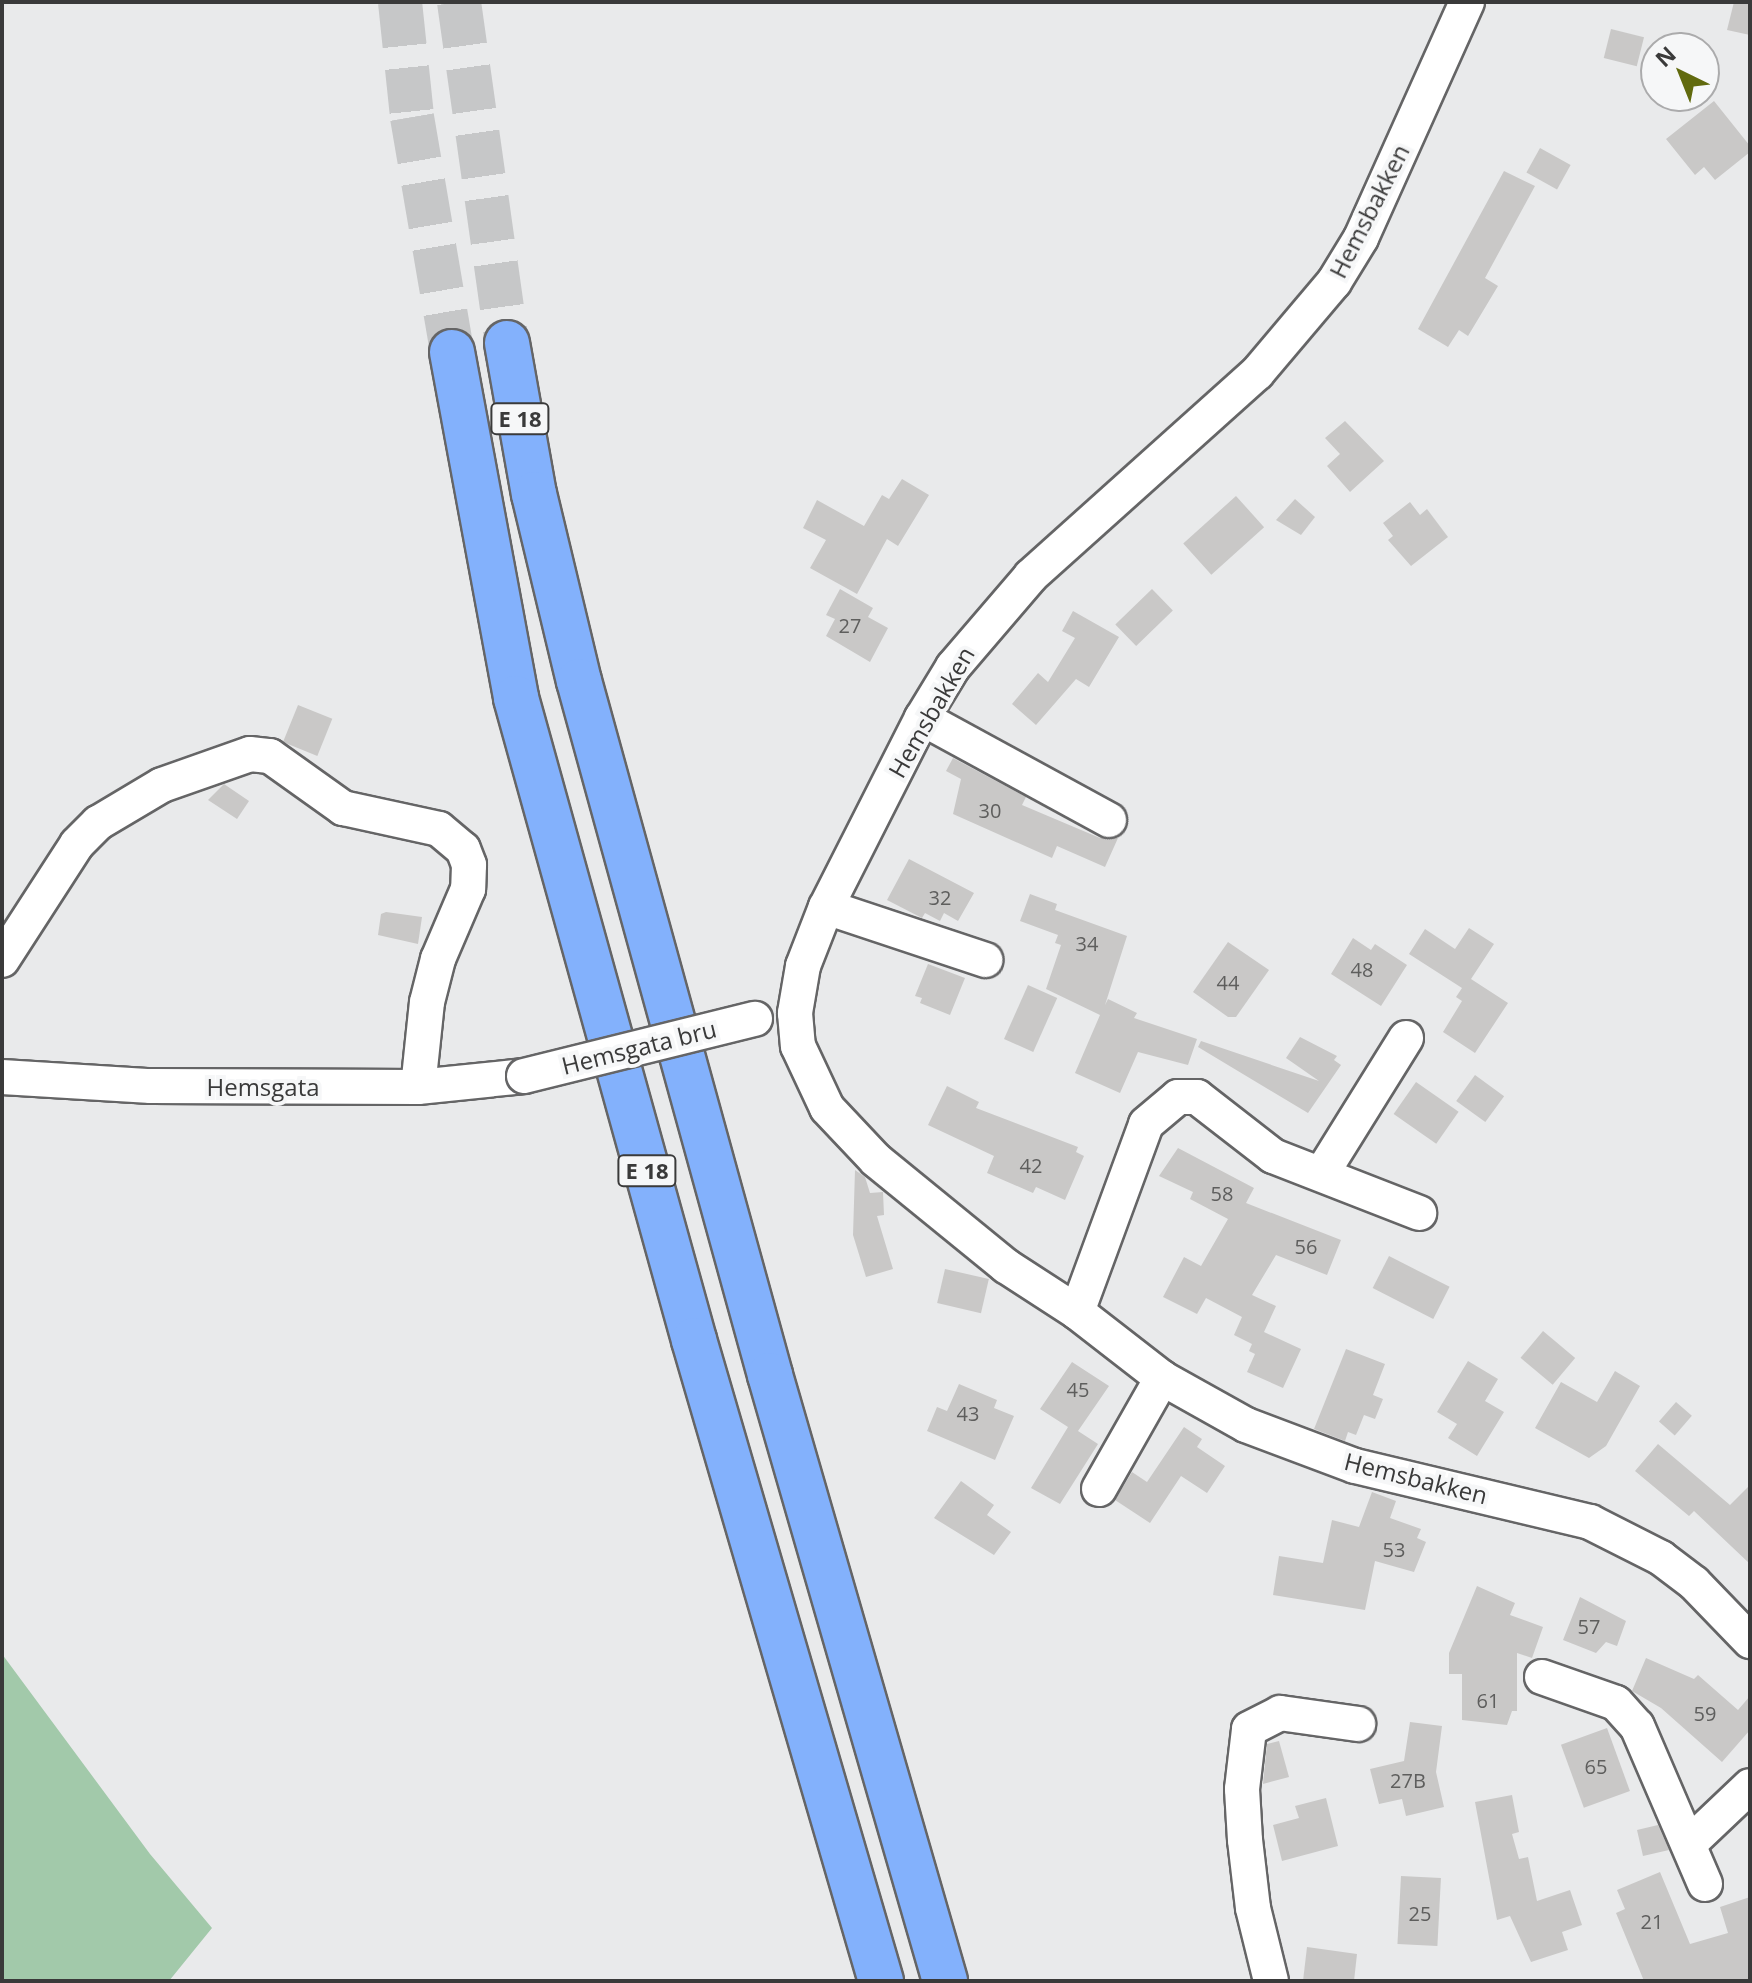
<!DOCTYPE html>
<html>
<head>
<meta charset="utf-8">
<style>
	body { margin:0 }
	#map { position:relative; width:1752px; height:1983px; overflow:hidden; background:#e9eaeb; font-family:"Open Sans",sans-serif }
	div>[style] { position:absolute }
	.green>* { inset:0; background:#a2c9aa }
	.building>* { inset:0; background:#c9c8c7; transform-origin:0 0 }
	.highway-tunnel>* { height:44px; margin-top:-22px; transform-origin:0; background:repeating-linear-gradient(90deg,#c6c7c8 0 44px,transparent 0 66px) }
	.roads { filter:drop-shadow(2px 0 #656566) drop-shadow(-2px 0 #656566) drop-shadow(0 2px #656566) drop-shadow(0 -2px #656566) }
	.minor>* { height:34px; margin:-17px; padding:0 17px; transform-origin:17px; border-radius:17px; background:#fff }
	.highway>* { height:44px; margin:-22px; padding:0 22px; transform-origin:22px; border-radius:22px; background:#83b1fc }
	.bridges { filter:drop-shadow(2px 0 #656566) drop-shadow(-2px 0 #656566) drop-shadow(0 2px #656566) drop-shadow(0 -2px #656566) }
	.minor-bridge>* { height:34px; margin:-17px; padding:0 17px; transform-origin:17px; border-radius:17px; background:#fff }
	span { translate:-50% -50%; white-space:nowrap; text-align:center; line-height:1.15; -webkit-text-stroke:8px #f6f7f8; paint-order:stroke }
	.number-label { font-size:20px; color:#5e5e5d }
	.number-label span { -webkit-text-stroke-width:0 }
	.shield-label span { padding:2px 6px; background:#f6f7f8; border:2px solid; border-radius:6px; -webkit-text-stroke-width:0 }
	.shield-label { font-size:22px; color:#3a3a3a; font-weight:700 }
	.street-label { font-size:24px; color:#3a3a3a }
	.frame { position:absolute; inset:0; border:4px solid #3a3a3a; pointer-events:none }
	.north { position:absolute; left:1640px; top:32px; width:80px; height:80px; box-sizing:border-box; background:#f6f7f8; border:2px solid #ababac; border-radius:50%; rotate:317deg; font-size:22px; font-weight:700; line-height:32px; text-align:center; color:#3a3a3a }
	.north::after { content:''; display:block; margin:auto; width:28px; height:36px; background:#616a0e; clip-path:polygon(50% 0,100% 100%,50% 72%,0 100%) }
</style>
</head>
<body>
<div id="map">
	<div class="green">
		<i style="clip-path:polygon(2px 1654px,150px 1854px,212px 1928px,169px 1981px,2px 1981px)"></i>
	</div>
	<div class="building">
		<i style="clip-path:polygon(1734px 2px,1750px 2px,1750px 35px,1727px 30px)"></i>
		<i style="left:1611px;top:29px;width:34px;height:30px;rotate:14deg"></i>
		<i style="clip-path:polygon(1714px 101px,1750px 146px,1750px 152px,1715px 180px,1704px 167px,1695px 175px,1666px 139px)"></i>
		<i style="left:1540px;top:148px;width:35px;height:28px;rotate:29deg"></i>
		<i style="clip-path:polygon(1504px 171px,1535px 186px,1485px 278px,1498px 286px,1468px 336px,1459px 330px,1448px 347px,1418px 329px)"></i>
		<i style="clip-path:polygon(1345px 421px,1384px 461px,1350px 492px,1327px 466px,1340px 454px,1325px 438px)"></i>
		<i style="clip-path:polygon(902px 479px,929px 495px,898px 546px,887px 539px,857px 594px,810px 568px,826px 540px,803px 528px,817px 500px,864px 526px,882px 495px,889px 499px)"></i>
		<i style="left:1236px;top:496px;width:42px;height:71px;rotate:48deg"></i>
		<i style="clip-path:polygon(1295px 499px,1315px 517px,1301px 535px,1276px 520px)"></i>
		<i style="clip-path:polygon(1410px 502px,1420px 515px,1427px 509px,1448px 537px,1411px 566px,1388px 540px,1393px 536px,1383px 523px)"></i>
		<i style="clip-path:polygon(840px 589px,873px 608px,868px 617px,888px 628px,870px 662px,826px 636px,835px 619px,826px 615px)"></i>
		<i style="left:1152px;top:589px;width:30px;height:51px;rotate:46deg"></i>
		<i style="clip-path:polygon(1073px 611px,1119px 637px,1089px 687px,1076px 679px,1036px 725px,1012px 704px,1038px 673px,1048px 682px,1075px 638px,1062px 631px)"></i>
		<i style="left:298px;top:705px;width:37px;height:40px;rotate:22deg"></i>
		<i style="clip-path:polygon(953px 758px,1026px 797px,1022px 805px,1100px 838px,1118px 838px,1105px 867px,1057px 846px,1052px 858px,953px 814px,961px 779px,946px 771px)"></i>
		<i style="clip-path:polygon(224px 784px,249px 801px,237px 819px,208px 800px)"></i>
		<i style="clip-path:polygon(909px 859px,974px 893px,958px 921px,944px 913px,940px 921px,925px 913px,922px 918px,887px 900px)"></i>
		<i style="clip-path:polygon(1030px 894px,1057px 904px,1055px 910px,1127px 936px,1105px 1005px,1108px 999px,1137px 1013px,1134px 1018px,1197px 1039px,1188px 1065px,1138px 1052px,1120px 1093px,1075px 1073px,1100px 1015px,1046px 989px,1061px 945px,1055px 943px,1058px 935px,1020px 921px)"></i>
		<i style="clip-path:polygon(386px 912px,422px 917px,418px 944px,378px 935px,381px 914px)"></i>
		<i style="clip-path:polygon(1469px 928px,1494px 944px,1471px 979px,1508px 1003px,1475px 1053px,1443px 1032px,1462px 1001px,1456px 997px,1462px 988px,1409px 954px,1425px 929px,1455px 949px)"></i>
		<i style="clip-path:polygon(1353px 938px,1371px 950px,1375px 944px,1407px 965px,1381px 1006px,1331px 974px)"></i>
		<i style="clip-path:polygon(1228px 942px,1269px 970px,1236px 1017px,1228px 1017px,1193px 992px)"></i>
		<i style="clip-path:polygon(928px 964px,965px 978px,950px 1015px,920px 1003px,922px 998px,915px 996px)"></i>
		<i style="left:1028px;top:985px;width:32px;height:59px;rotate:24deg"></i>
		<i style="clip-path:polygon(1300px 1037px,1337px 1056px,1334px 1060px,1341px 1065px,1308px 1113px,1198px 1047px,1201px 1041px,1319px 1081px,1286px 1058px)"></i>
		<i style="left:1475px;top:1075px;width:36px;height:32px;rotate:36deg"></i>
		<i style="left:1416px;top:1082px;width:52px;height:39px;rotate:35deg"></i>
		<i style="clip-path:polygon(947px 1086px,979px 1102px,976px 1108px,1078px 1147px,1076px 1152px,1084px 1156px,1065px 1200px,1036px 1187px,1033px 1193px,987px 1173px,994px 1156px,928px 1125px)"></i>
		<i style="clip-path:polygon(1178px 1148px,1254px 1188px,1246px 1203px,1341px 1240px,1327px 1275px,1276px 1255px,1252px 1295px,1276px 1306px,1264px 1332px,1301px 1349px,1283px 1388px,1247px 1372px,1255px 1354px,1249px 1351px,1252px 1344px,1234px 1335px,1242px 1317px,1206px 1298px,1197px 1314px,1163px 1297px,1184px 1257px,1201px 1266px,1228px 1219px,1190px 1199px,1193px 1192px,1159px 1176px)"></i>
		<i style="clip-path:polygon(855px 1170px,865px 1177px,870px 1193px,883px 1192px,884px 1215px,877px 1216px,893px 1269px,866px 1277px,853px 1235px)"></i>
		<i style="left:1389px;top:1256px;width:68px;height:36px;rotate:27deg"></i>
		<i style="left:945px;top:1269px;width:45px;height:35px;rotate:13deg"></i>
		<i style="left:1543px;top:1331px;width:42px;height:35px;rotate:40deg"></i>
		<i style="clip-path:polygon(1346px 1349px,1385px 1364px,1373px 1395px,1383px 1399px,1375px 1419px,1364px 1415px,1356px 1435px,1348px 1432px,1345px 1441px,1314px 1429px)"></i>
		<i style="clip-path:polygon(1468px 1361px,1498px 1379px,1485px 1401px,1504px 1412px,1477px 1456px,1448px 1438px,1457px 1424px,1437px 1412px)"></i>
		<i style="clip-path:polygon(1072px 1362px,1109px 1386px,1078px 1431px,1098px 1444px,1060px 1504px,1031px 1488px,1068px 1427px,1040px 1409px)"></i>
		<i style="clip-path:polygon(1615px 1371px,1640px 1386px,1606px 1446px,1589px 1458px,1535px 1428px,1561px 1382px,1597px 1402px)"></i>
		<i style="clip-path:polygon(959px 1384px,997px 1400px,994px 1408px,1014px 1416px,995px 1460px,927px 1431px,937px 1407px,947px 1411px)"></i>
		<i style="left:1676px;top:1402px;width:21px;height:26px;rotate:41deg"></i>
		<i style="clip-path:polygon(1184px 1427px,1202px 1439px,1197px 1447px,1225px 1466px,1207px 1493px,1181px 1476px,1150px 1523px,1115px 1500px,1132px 1472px,1147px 1482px)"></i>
		<i style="clip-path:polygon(1658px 1444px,1730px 1505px,1750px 1485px,1750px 1564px,1694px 1511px,1689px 1516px,1635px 1471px)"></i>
		<i style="clip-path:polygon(961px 1481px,994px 1505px,987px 1515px,1011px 1532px,994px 1555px,934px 1518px)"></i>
		<i style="clip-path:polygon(1372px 1492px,1396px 1501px,1390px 1518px,1421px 1529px,1417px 1538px,1426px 1542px,1414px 1572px,1375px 1561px,1365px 1610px,1273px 1595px,1279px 1556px,1323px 1563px,1332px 1520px,1359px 1527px)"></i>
		<i style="clip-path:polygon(1477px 1586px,1515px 1603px,1510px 1615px,1543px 1627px,1532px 1658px,1517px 1653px,1517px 1711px,1512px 1711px,1507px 1725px,1462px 1720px,1462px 1674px,1449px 1674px,1449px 1653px)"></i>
		<i style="clip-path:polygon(1580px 1597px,1626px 1621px,1617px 1646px,1606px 1642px,1596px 1653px,1563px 1640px)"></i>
		<i style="clip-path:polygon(1646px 1658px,1694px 1679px,1698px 1675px,1738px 1710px,1750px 1696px,1750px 1730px,1722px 1762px,1661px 1708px,1632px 1691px)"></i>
		<i style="clip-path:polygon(1410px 1722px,1442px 1726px,1436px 1772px,1444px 1807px,1406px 1816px,1402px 1799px,1379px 1804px,1370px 1769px,1404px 1761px)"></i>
		<i style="left:1607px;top:1728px;width:67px;height:49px;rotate:70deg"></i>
		<i style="clip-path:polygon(1279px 1741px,1289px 1777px,1263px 1784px,1267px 1744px)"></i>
		<i style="clip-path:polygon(1512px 1795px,1519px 1832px,1512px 1834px,1519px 1859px,1528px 1857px,1537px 1901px,1570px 1890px,1582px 1925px,1562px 1932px,1568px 1950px,1531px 1962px,1510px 1916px,1497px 1920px,1475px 1802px)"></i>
		<i style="clip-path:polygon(1326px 1798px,1338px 1846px,1282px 1861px,1273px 1825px,1299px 1818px,1295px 1806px)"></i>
		<i style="clip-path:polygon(1658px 1825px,1669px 1850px,1643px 1856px,1637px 1830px)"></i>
		<i style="clip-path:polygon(1660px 1872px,1690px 1944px,1728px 1933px,1720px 1907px,1750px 1897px,1750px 1981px,1644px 1981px,1616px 1913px,1625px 1909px,1617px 1890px)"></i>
		<i style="left:1401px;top:1876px;width:40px;height:68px;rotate:3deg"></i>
		<i style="clip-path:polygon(1307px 1947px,1357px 1954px,1354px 1981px,1303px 1981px)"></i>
	</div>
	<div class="highway-tunnel">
		<i style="left:400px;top:2px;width:116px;rotate:84deg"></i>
		<i style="left:412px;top:117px;width:238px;rotate:80.3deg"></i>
		<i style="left:459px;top:2px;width:344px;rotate:82deg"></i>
	</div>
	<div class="roads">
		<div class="minor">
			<i style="left:1467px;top:2px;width:259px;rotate:114.2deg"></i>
			<i style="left:1361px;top:238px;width:52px;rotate:121.5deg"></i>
			<i style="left:1334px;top:282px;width:119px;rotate:130.2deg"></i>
			<i style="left:1257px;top:373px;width:304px;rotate:138.1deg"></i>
			<i style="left:1031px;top:576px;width:120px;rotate:130.6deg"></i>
			<i style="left:953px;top:667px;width:60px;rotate:121.3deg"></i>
			<i style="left:922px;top:718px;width:212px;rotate:116.9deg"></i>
			<i style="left:826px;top:907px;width:63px;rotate:111.3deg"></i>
			<i style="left:803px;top:966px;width:48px;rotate:99.7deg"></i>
			<i style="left:795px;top:1013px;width:33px;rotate:85deg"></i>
			<i style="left:798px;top:1046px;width:68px;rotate:64.9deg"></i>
			<i style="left:827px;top:1108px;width:71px;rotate:46.7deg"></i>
			<i style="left:876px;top:1160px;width:168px;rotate:39.2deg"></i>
			<i style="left:1006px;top:1266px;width:85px;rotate:32.9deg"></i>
			<i style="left:1077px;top:1312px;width:108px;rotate:37.8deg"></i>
			<i style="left:1162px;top:1378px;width:96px;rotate:29.2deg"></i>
			<i style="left:1246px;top:1425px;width:116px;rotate:20.6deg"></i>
			<i style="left:1355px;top:1466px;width:242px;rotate:13.4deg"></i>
			<i style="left:1590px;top:1522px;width:80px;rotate:26.9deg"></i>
			<i style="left:1661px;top:1558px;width:41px;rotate:37.1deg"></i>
			<i style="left:1694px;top:1583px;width:81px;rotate:46deg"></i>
			<i style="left:922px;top:718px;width:213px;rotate:28.6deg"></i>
			<i style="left:826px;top:907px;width:168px;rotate:18.4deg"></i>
			<i style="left:2px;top:960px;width:138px;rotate:-57.1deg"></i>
			<i style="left:77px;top:844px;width:30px;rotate:-45deg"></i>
			<i style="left:98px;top:823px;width:74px;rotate:-30.7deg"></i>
			<i style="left:162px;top:785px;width:93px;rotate:-19.4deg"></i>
			<i style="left:250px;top:754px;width:20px;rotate:6deg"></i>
			<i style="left:270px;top:756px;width:90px;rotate:35.5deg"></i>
			<i style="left:343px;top:808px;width:98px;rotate:12.3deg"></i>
			<i style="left:439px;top:829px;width:31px;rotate:40deg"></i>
			<i style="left:463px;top:849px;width:17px;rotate:69deg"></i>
			<i style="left:469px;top:865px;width:24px;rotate:92deg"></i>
			<i style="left:468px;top:889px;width:76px;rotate:113.2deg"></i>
			<i style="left:438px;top:959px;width:44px;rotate:104.3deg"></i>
			<i style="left:427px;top:1002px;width:85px;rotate:96deg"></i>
			<i style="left:2px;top:1077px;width:149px;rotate:3.5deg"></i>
			<i style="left:151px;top:1086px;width:267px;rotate:0.2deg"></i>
			<i style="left:418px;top:1087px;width:107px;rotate:-5.9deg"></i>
			<i style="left:1322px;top:1173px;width:159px;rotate:-58.1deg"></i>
			<i style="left:1077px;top:1312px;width:200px;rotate:-69.8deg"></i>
			<i style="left:1146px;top:1124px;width:42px;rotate:-40.2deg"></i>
			<i style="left:1178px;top:1097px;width:19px"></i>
			<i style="left:1197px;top:1097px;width:96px;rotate:37.8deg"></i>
			<i style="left:1273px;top:1156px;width:157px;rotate:21.3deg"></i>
			<i style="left:1099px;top:1489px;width:128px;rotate:-60.4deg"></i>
			<i style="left:1542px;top:1677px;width:78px;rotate:19.4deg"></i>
			<i style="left:1616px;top:1703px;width:31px;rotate:48deg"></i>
			<i style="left:1637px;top:1726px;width:172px;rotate:66.7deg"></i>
			<i style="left:1691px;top:1842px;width:81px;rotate:-43.5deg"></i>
			<i style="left:1271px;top:1981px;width:75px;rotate:-103.9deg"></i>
			<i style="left:1253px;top:1908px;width:68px;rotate:-96.7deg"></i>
			<i style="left:1245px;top:1840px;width:51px;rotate:-93.4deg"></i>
			<i style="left:1242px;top:1789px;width:60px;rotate:-83.3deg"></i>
			<i style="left:1249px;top:1729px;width:35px;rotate:-27deg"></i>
			<i style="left:1280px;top:1713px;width:79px;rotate:8deg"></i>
		</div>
		<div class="highway">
			<i style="left:507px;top:343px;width:153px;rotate:79.9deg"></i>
			<i style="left:534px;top:494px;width:192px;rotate:76.5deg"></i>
			<i style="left:579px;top:681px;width:720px;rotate:74.61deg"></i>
			<i style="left:770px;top:1375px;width:631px;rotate:73.89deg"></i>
			<i style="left:452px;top:352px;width:352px;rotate:79.5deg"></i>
			<i style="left:516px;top:698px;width:666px;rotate:74.5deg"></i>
			<i style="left:694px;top:1340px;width:668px;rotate:73.74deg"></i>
		</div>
	</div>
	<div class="bridges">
		<div class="minor-bridge">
			<i style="left:524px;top:1076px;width:238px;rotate:-13.9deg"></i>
		</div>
	</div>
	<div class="number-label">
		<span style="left:850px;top:625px">27</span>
		<span style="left:990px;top:810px">30</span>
		<span style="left:940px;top:897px">32</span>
		<span style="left:1087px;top:943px">34</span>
		<span style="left:1362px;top:969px">48</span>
		<span style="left:1228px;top:982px">44</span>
		<span style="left:1031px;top:1165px">42</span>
		<span style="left:1222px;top:1193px">58</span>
		<span style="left:1306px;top:1246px">56</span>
		<span style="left:1078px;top:1389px">45</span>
		<span style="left:968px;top:1413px">43</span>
		<span style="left:1394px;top:1549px">53</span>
		<span style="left:1589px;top:1626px">57</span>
		<span style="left:1488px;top:1700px">61</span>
		<span style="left:1705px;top:1713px">59</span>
		<span style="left:1596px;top:1766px">65</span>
		<span style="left:1408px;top:1780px">27B</span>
		<span style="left:1420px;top:1913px">25</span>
		<span style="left:1652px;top:1921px">21</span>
	</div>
	<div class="shield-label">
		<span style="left:520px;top:419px">E 18</span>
		<span style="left:647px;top:1171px">E 18</span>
	</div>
	<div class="street-label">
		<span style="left:1369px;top:211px;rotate:-63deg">Hemsbakken</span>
		<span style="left:931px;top:712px;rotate:-60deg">Hemsbakken</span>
		<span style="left:639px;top:1047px;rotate:-14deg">Hemsgata bru</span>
		<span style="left:263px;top:1087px">Hemsgata</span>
		<span style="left:1416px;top:1478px;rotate:14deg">Hemsbakken</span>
	</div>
	<div class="frame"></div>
	<div class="north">N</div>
</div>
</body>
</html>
